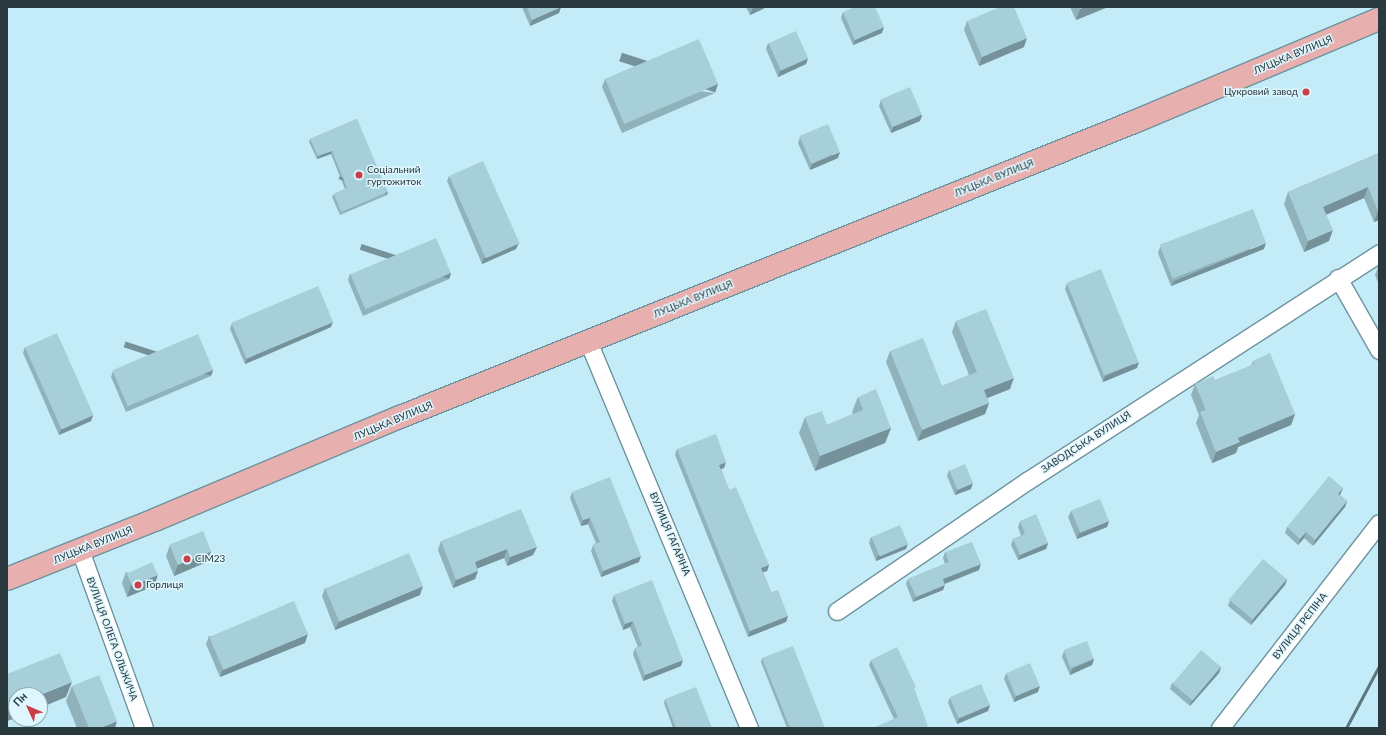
<!DOCTYPE html>
<html>
<head>
<meta charset="utf-8">
<style>
	body { margin:0 }
	#map { position:relative; width:1386px; height:735px; overflow:hidden; background:#c3ecf8; font-family:Lato,sans-serif }
	div>[style] { position:absolute }
	.roads { filter:drop-shadow(1px 0 #6d939e) drop-shadow(-1px 0 #6d939e) drop-shadow(0 1px #6d939e) drop-shadow(0 -1px #6d939e) }
	.street>* { height:17px; margin:-8.5px; padding:0 8.5px; transform-origin:8.5px; border-radius:8.5px; background:#fff }
	.primary>* { height:22px; margin:-11px; padding:0 11px; transform-origin:11px; border-radius:11px; background:#e8afaf }
	.rail>* { height:3px; margin:-1.5px; padding:0 1.5px; transform-origin:1.5px; border-radius:1.5px; background:#5d767d }
	.wall>* { inset:0; background:#90b2bb }
	.shaded-wall>* { inset:0; background:#759199; transform-origin:0 0 }
	.building>* { inset:0; background:#a7cfda; transform-origin:0 0 }
	.dots>* { width:11px; height:11px; translate:-50% -50%; box-sizing:border-box; border:2px solid #def6fd; border-radius:50% }
	span { translate:-50% -50%; white-space:nowrap; text-align:center; line-height:1.15; -webkit-text-stroke:3px #def6fd; paint-order:stroke }
	.street-label { font-size:10px; color:#29393e }
	.poi-label { font-size:10px; color:#29393e }
	.right { translate:-100% -50%; text-align:right }
	.left { translate:0 -50%; text-align:left }
	.frame { position:absolute; inset:0; border:8px solid #29393e; pointer-events:none }
	.north { position:absolute; left:8px; top:687px; width:40px; height:40px; box-sizing:border-box; background:#def6fd; border:1px solid #96aab1; border-radius:50%; rotate:314deg; font-size:11px; font-weight:700; line-height:16px; text-align:center; color:#29393e }
	.north::after { content:''; display:block; margin:auto; width:14px; height:18px; background:#cd3d49; clip-path:polygon(50% 0,100% 100%,50% 72%,0 100%) }
</style>
</head>
<body>
<div id="map">
	<div class="roads">
		<div class="street">
			<i style="left:1338px;top:278px;width:83px;rotate:60.3deg"></i>
			<i style="left:588px;top:341px;width:419px;rotate:67.4deg"></i>
			<i style="left:80px;top:550px;width:189px;rotate:70.2deg"></i>
			<i style="left:837px;top:611px;width:230px;rotate:-34.4deg"></i>
			<i style="left:1027px;top:481px;width:419px;rotate:-32.9deg"></i>
			<i style="left:1220px;top:728px;width:259px;rotate:-52.2deg"></i>
		</div>
		<div class="primary">
			<i style="left:7px;top:579px;width:162px;rotate:-21.8deg"></i>
			<i style="left:157px;top:519px;width:264px;rotate:-22.8deg"></i>
			<i style="left:400px;top:417px;width:791px;rotate:-21.9deg"></i>
			<i style="left:1134px;top:122px;width:266px;rotate:-22.8deg"></i>
		</div>
	</div>
	<div class="rail">
		<i style="left:1346px;top:728px;width:70px;rotate:-62deg"></i>
	</div>
	<div class="wall">
		<i style="clip-path:polygon(522px 7px,561px 7px,559px 13px,530px 26px)"></i>
		<i style="clip-path:polygon(746px 7px,767px 7px,750px 15px)"></i>
		<i style="clip-path:polygon(1070px 7px,1108px 7px,1076px 20px)"></i>
		<i style="clip-path:polygon(843px 12px,882px 33px,853px 45px,841px 18px)"></i>
		<i style="clip-path:polygon(967px 21px,1024px 47px,979px 66px,964px 30px)"></i>
		<i style="clip-path:polygon(768px 43px,808px 58px,806px 64px,778px 77px,766px 49px)"></i>
		<i style="clip-path:polygon(605px 79px,715px 93px,622px 133px,602px 87px)"></i>
		<i style="clip-path:polygon(881px 100px,922px 115px,920px 121px,891px 133px,879px 106px)"></i>
		<i style="clip-path:polygon(357px 119px,387px 195px,340px 215px,332px 197px,334px 194px,345px 189px,331px 154px,317px 159px,309px 142px,310px 139px)"></i>
		<i style="clip-path:polygon(800px 137px,838px 158px,810px 170px,798px 143px)"></i>
		<i style="clip-path:polygon(1379px 153px,1379px 220px,1374px 222px,1364px 198px,1326px 214px,1329px 241px,1304px 252px,1284px 204px,1288px 192px)"></i>
		<i style="clip-path:polygon(449px 176px,516px 249px,482px 264px,447px 181px)"></i>
		<i style="clip-path:polygon(1160px 247px,1264px 249px,1171px 286px,1158px 253px)"></i>
		<i style="clip-path:polygon(1379px 264px,1379px 285px,1375px 275px)"></i>
		<i style="clip-path:polygon(451px 273px,449px 279px,363px 316px,348px 280px,350px 274px)"></i>
		<i style="clip-path:polygon(1067px 283px,1137px 368px,1103px 382px,1065px 289px)"></i>
		<i style="clip-path:polygon(956px 321px,1010px 389px,987px 398px,989px 403px,985px 414px,918px 441px,886px 362px,890px 351px,942px 386px,969px 375px,952px 332px)"></i>
		<i style="clip-path:polygon(232px 323px,331px 327px,245px 364px,230px 329px)"></i>
		<i style="clip-path:polygon(25px 347px,93px 415px,91px 421px,59px 435px,23px 353px)"></i>
		<i style="clip-path:polygon(1253px 361px,1295px 414px,1291px 425px,1238px 447px,1236px 453px,1212px 463px,1196px 423px,1199px 415px,1191px 395px,1195px 384px,1215px 380px,1251px 366px)"></i>
		<i style="clip-path:polygon(213px 370px,211px 376px,126px 412px,111px 377px,113px 371px)"></i>
		<i style="clip-path:polygon(858px 397px,891px 428px,885px 443px,815px 471px,799px 433px,805px 417px,827px 425px,853px 414px,852px 412px)"></i>
		<i style="clip-path:polygon(677px 449px,724px 468px,721px 469px,729px 490px,769px 565px,767px 571px,763px 572px,771px 592px,788px 616px,786px 622px,748px 637px,675px 455px)"></i>
		<i style="clip-path:polygon(949px 470px,971px 489px,955px 495px,947px 476px)"></i>
		<i style="clip-path:polygon(1343px 488px,1341px 493px,1340px 495px,1347px 501px,1345px 507px,1313px 546px,1304px 538px,1298px 545px,1285px 533px,1287px 527px)"></i>
		<i style="clip-path:polygon(572px 492px,639px 562px,601px 577px,591px 551px,593px 545px,596px 543px,588px 524px,581px 526px,570px 498px)"></i>
		<i style="clip-path:polygon(1071px 511px,1109px 521px,1107px 527px,1077px 539px,1068px 517px)"></i>
		<i style="clip-path:polygon(1020px 521px,1048px 543px,1046px 549px,1018px 560px,1011px 545px,1013px 539px,1021px 536px,1018px 527px)"></i>
		<i style="clip-path:polygon(871px 537px,906px 549px,876px 561px,869px 543px)"></i>
		<i style="clip-path:polygon(441px 541px,537px 547px,533px 555px,507px 566px,504px 558px,477px 568px,478px 571px,475px 579px,453px 588px,438px 550px)"></i>
		<i style="clip-path:polygon(170px 545px,211px 551px,207px 562px,174px 576px,166px 556px)"></i>
		<i style="clip-path:polygon(945px 552px,979px 570px,945px 584px,943px 590px,913px 602px,906px 584px,908px 579px,945px 564px,943px 558px)"></i>
		<i style="clip-path:polygon(126px 572px,154px 586px,127px 597px,122px 583px)"></i>
		<i style="clip-path:polygon(1287px 579px,1285px 585px,1251px 625px,1228px 606px,1230px 600px)"></i>
		<i style="clip-path:polygon(325px 588px,420px 595px,335px 630px,322px 596px)"></i>
		<i style="clip-path:polygon(614px 595px,681px 666px,643px 681px,633px 654px,635px 648px,638px 647px,630px 627px,623px 630px,612px 601px)"></i>
		<i style="clip-path:polygon(209px 636px,305px 643px,220px 677px,206px 644px)"></i>
		<i style="clip-path:polygon(1064px 651px,1094px 659px,1092px 665px,1070px 675px,1062px 657px)"></i>
		<i style="clip-path:polygon(762px 658px,825px 728px,787px 728px,761px 662px)"></i>
		<i style="clip-path:polygon(871px 660px,915px 691px,927px 728px,894px 719px,869px 665px)"></i>
		<i style="clip-path:polygon(1221px 667px,1219px 673px,1190px 706px,1170px 689px,1172px 683px)"></i>
		<i style="clip-path:polygon(1006px 673px,1038px 692px,1014px 702px,1004px 679px)"></i>
		<i style="clip-path:polygon(72px 686px,115px 728px,77px 728px,66px 701px)"></i>
		<i style="clip-path:polygon(950px 697px,990px 705px,988px 711px,957px 724px,948px 703px)"></i>
		<i style="clip-path:polygon(665px 699px,712px 728px,673px 728px,664px 703px)"></i>
	</div>
	<div class="shaded-wall">
		<i style="clip-path:polygon(561px 7px,559px 13px,530px 26px,532px 20px)"></i>
		<i style="clip-path:polygon(756px 7px,767px 7px,750px 15px,752px 9px)"></i>
		<i style="clip-path:polygon(1085px 7px,1108px 7px,1076px 20px,1080px 9px)"></i>
		<i style="clip-path:polygon(884px 27px,882px 33px,853px 45px,855px 40px)"></i>
		<i style="clip-path:polygon(1027px 38px,1024px 47px,979px 66px,982px 57px)"></i>
		<i style="clip-path:polygon(808px 58px,806px 64px,778px 77px,780px 71px)"></i>
		<i style="left:718px;top:84px;width:9px;height:101px;rotate:108deg"></i>
		<i style="clip-path:polygon(922px 115px,920px 121px,891px 133px,893px 127px)"></i>
		<i style="clip-path:polygon(332px 151px,331px 154px,317px 159px,318px 156px)"></i>
		<i style="clip-path:polygon(840px 152px,838px 158px,810px 170px,812px 164px)"></i>
		<i style="clip-path:polygon(1368px 187px,1364px 198px,1319px 218px,1323px 207px)"></i>
		<i style="left:388px;top:192px;width:3px;height:51px;rotate:108deg"></i>
		<i style="clip-path:polygon(1378px 211px,1379px 211px,1379px 220px,1374px 222px)"></i>
		<i style="clip-path:polygon(1333px 230px,1329px 241px,1304px 252px,1308px 241px)"></i>
		<i style="clip-path:polygon(519px 243px,516px 249px,482px 264px,484px 258px)"></i>
		<i style="clip-path:polygon(1266px 243px,1264px 249px,1171px 286px,1174px 281px)"></i>
		<i style="left:451px;top:273px;width:6px;height:94px;rotate:108deg"></i>
		<i style="clip-path:polygon(333px 322px,331px 327px,245px 364px,247px 358px)"></i>
		<i style="clip-path:polygon(1139px 362px,1137px 368px,1103px 382px,1105px 376px)"></i>
		<i style="left:213px;top:370px;width:6px;height:92px;rotate:108deg"></i>
		<i style="clip-path:polygon(1014px 378px,1010px 389px,980px 401px,984px 390px)"></i>
		<i style="clip-path:polygon(989px 403px,985px 414px,918px 441px,922px 430px)"></i>
		<i style="clip-path:polygon(1295px 414px,1291px 425px,1238px 447px,1236px 453px,1212px 463px,1216px 452px,1238px 438px)"></i>
		<i style="clip-path:polygon(93px 415px,91px 421px,59px 435px,61px 429px)"></i>
		<i style="clip-path:polygon(891px 428px,885px 443px,815px 471px,820px 456px)"></i>
		<i style="clip-path:polygon(726px 462px,724px 468px,717px 471px,719px 465px)"></i>
		<i style="clip-path:polygon(973px 483px,971px 489px,955px 495px,957px 490px)"></i>
		<i style="clip-path:polygon(1343px 488px,1341px 493px,1336px 499px,1338px 494px)"></i>
		<i style="clip-path:polygon(1347px 501px,1345px 507px,1313px 546px,1315px 540px)"></i>
		<i style="clip-path:polygon(590px 518px,588px 524px,581px 526px,583px 520px)"></i>
		<i style="clip-path:polygon(1109px 521px,1107px 527px,1077px 539px,1079px 533px)"></i>
		<i style="clip-path:polygon(1306px 532px,1304px 538px,1298px 545px,1300px 539px)"></i>
		<i style="clip-path:polygon(1048px 543px,1046px 549px,1018px 560px,1020px 555px)"></i>
		<i style="clip-path:polygon(908px 544px,906px 549px,876px 561px,878px 555px)"></i>
		<i style="clip-path:polygon(537px 547px,533px 555px,507px 566px,510px 557px)"></i>
		<i style="clip-path:polygon(507px 549px,504px 558px,471px 571px,475px 562px)"></i>
		<i style="clip-path:polygon(211px 551px,207px 562px,174px 576px,178px 564px)"></i>
		<i style="clip-path:polygon(641px 556px,639px 562px,601px 577px,603px 571px)"></i>
		<i style="clip-path:polygon(981px 564px,979px 570px,941px 585px,943px 579px)"></i>
		<i style="clip-path:polygon(769px 565px,767px 571px,759px 573px,761px 568px)"></i>
		<i style="clip-path:polygon(478px 571px,475px 579px,453px 588px,456px 580px)"></i>
		<i style="clip-path:polygon(158px 575px,154px 586px,127px 597px,131px 585px)"></i>
		<i style="clip-path:polygon(1287px 579px,1285px 585px,1251px 625px,1253px 619px)"></i>
		<i style="clip-path:polygon(945px 585px,943px 590px,913px 602px,916px 597px)"></i>
		<i style="clip-path:polygon(423px 586px,420px 595px,335px 630px,339px 621px)"></i>
		<i style="clip-path:polygon(788px 616px,786px 622px,748px 637px,750px 631px)"></i>
		<i style="clip-path:polygon(633px 621px,630px 627px,623px 630px,625px 624px)"></i>
		<i style="clip-path:polygon(308px 634px,305px 643px,220px 677px,223px 669px)"></i>
		<i style="clip-path:polygon(1094px 659px,1092px 665px,1070px 675px,1072px 669px)"></i>
		<i style="clip-path:polygon(683px 660px,681px 666px,643px 681px,645px 675px)"></i>
		<i style="clip-path:polygon(1221px 667px,1219px 673px,1190px 706px,1192px 700px)"></i>
		<i style="clip-path:polygon(72px 682px,66px 697px,40px 708px,40px 695px)"></i>
		<i style="clip-path:polygon(1040px 686px,1038px 692px,1014px 702px,1016px 696px)"></i>
		<i style="clip-path:polygon(16px 705px,16px 718px,7px 721px,7px 708px)"></i>
		<i style="clip-path:polygon(990px 705px,988px 711px,957px 724px,959px 718px)"></i>
		<i style="clip-path:polygon(117px 721px,115px 728px,101px 728px)"></i>
	</div>
	<div class="building">
		<i style="clip-path:polygon(527px 7px,561px 7px,532px 20px)"></i>
		<i style="clip-path:polygon(855px 7px,875px 7px,884px 27px,855px 40px,843px 12px)"></i>
		<i style="clip-path:polygon(1000px 7px,1014px 7px,1027px 38px,982px 57px,967px 21px)"></i>
		<i style="clip-path:polygon(1079px 7px,1085px 7px,1080px 9px)"></i>
		<i style="left:796px;top:31px;width:30px;height:30px;rotate:66deg"></i>
		<i style="left:699px;top:39px;width:49px;height:102px;rotate:67deg"></i>
		<i style="left:910px;top:87px;width:30px;height:32px;rotate:67deg"></i>
		<i style="clip-path:polygon(357px 119px,388px 192px,341px 212px,334px 194px,347px 188px,332px 151px,318px 156px,310px 139px)"></i>
		<i style="left:828px;top:124px;width:30px;height:31px;rotate:67deg"></i>
		<i style="clip-path:polygon(1379px 153px,1379px 211px,1378px 211px,1368px 187px,1323px 207px,1333px 230px,1308px 241px,1288px 192px)"></i>
		<i style="left:483px;top:161px;width:90px;height:37px;rotate:66deg"></i>
		<i style="left:1253px;top:209px;width:36px;height:100px;rotate:69deg"></i>
		<i style="left:436px;top:238px;width:38px;height:93px;rotate:67deg"></i>
		<i style="left:1101px;top:269px;width:100px;height:37px;rotate:68deg"></i>
		<i style="left:318px;top:286px;width:39px;height:94px;rotate:67deg"></i>
		<i style="clip-path:polygon(986px 309px,1014px 378px,984px 390px,989px 403px,922px 430px,890px 351px,923px 338px,942px 386px,977px 372px,956px 321px)"></i>
		<i style="left:57px;top:333px;width:90px;height:35px;rotate:66deg"></i>
		<i style="left:198px;top:334px;width:39px;height:93px;rotate:67deg"></i>
		<i style="clip-path:polygon(1270px 353px,1295px 414px,1238px 438px,1240px 442px,1216px 452px,1200px 412px,1206px 410px,1195px 384px,1213px 376px,1215px 380px,1254px 364px,1253px 361px)"></i>
		<i style="clip-path:polygon(876px 389px,891px 428px,820px 456px,805px 417px,822px 411px,827px 425px,863px 410px,858px 397px)"></i>
		<i style="clip-path:polygon(716px 434px,726px 462px,719px 465px,729px 490px,736px 487px,769px 565px,761px 568px,771px 592px,778px 590px,788px 616px,750px 631px,677px 449px)"></i>
		<i style="left:965px;top:464px;width:21px;height:17px;rotate:67deg"></i>
		<i style="clip-path:polygon(1329px 476px,1343px 488px,1338px 494px,1347px 501px,1315px 540px,1306px 532px,1300px 539px,1287px 527px)"></i>
		<i style="clip-path:polygon(610px 477px,641px 556px,603px 571px,593px 545px,600px 542px,590px 518px,583px 520px,572px 492px)"></i>
		<i style="left:1100px;top:499px;width:24px;height:31px;rotate:68deg"></i>
		<i style="clip-path:polygon(521px 509px,537px 547px,510px 557px,507px 549px,475px 562px,478px 571px,456px 580px,441px 541px)"></i>
		<i style="clip-path:polygon(1036px 514px,1048px 543px,1020px 555px,1013px 539px,1025px 534px,1020px 521px)"></i>
		<i style="left:900px;top:525px;width:21px;height:31px;rotate:67deg"></i>
		<i style="left:203px;top:531px;width:22px;height:36px;rotate:68deg"></i>
		<i style="clip-path:polygon(972px 542px,981px 564px,943px 579px,945px 585px,916px 597px,908px 579px,949px 562px,945px 552px)"></i>
		<i style="left:409px;top:553px;width:36px;height:91px;rotate:67deg"></i>
		<i style="left:1263px;top:559px;width:31px;height:53px;rotate:40deg"></i>
		<i style="left:152px;top:562px;width:14px;height:28px;rotate:65deg"></i>
		<i style="clip-path:polygon(652px 580px,683px 660px,645px 675px,635px 648px,642px 646px,633px 621px,625px 624px,614px 595px)"></i>
		<i style="left:294px;top:601px;width:36px;height:92px;rotate:67deg"></i>
		<i style="left:1087px;top:641px;width:19px;height:25px;rotate:69deg"></i>
		<i style="clip-path:polygon(793px 646px,825px 728px,790px 728px,762px 658px)"></i>
		<i style="clip-path:polygon(897px 647px,916px 687px,914px 688px,928px 726px,922px 728px,873px 728px,898px 717px,871px 660px)"></i>
		<i style="left:1201px;top:650px;width:26px;height:44px;rotate:40deg"></i>
		<i style="clip-path:polygon(60px 653px,72px 682px,40px 695px,16px 695px,16px 705px,7px 708px,7px 674px)"></i>
		<i style="left:1030px;top:663px;width:25px;height:26px;rotate:67deg"></i>
		<i style="clip-path:polygon(99px 675px,117px 721px,101px 728px,89px 728px,72px 686px)"></i>
		<i style="left:981px;top:684px;width:23px;height:34px;rotate:67deg"></i>
		<i style="clip-path:polygon(696px 687px,712px 728px,676px 728px,665px 699px)"></i>
	</div>
	<div class="dots">
		<i style="left:1306px;top:92px;background:#cd3d49"></i>
		<i style="left:359px;top:175px;background:#cd3d49"></i>
		<i style="left:187px;top:559px;background:#cd3d49"></i>
		<i style="left:138px;top:585px;background:#cd3d49"></i>
	</div>
	<div class="street-label">
		<span style="left:1293px;top:55px;rotate:-23deg">ЛУЦЬКА ВУЛИЦЯ</span>
		<span style="left:994px;top:178px;rotate:-22deg">ЛУЦЬКА ВУЛИЦЯ</span>
		<span style="left:693px;top:299px;rotate:-22deg">ЛУЦЬКА ВУЛИЦЯ</span>
		<span style="left:393px;top:421px;rotate:-23deg">ЛУЦЬКА ВУЛИЦЯ</span>
		<span style="left:1086px;top:442px;rotate:-33deg">ЗАВОДСЬКА ВУЛИЦЯ</span>
		<span style="left:670px;top:534px;rotate:67deg">ВУЛИЦЯ ГАГАРІНА</span>
		<span style="left:93px;top:545px;rotate:-22deg">ЛУЦЬКА ВУЛИЦЯ</span>
		<span style="left:1300px;top:626px;rotate:-52deg">ВУЛИЦЯ РЄПІНА</span>
		<span style="left:112px;top:639px;rotate:70deg">ВУЛИЦЯ ОЛЕГА ОЛЬЖИЧА</span>
	</div>
	<div class="poi-label">
		<span class="right" style="left:1298px;top:92px">Цукровий завод</span>
		<span class="left" style="left:367px;top:175px">Соціальний<br>гуртожиток</span>
		<span class="left" style="left:195px;top:559px">СІМ23</span>
		<span class="left" style="left:146px;top:585px">Горлиця</span>
	</div>
	<div class="frame"></div>
	<div class="north">Пн</div>
</div>
</body>
</html>
